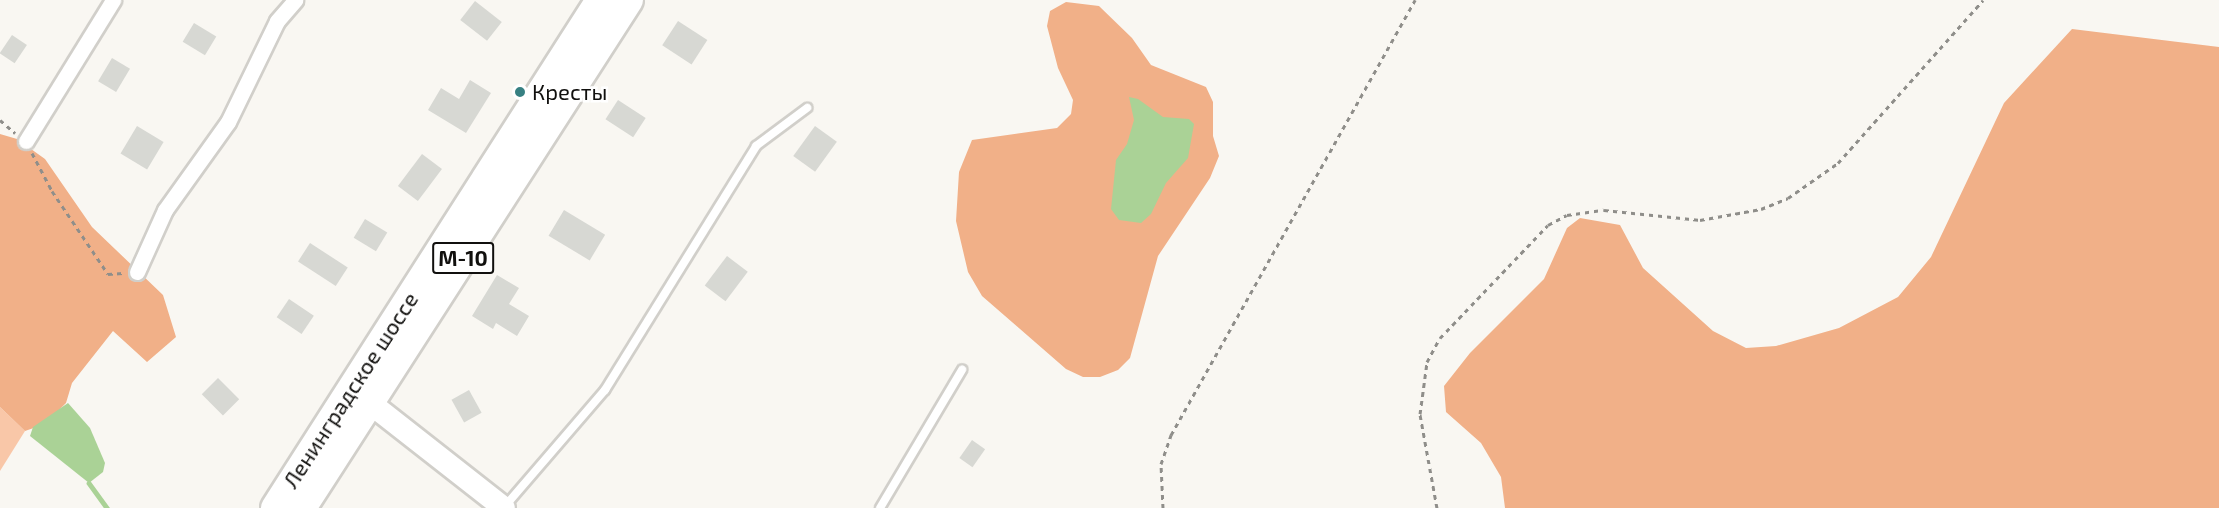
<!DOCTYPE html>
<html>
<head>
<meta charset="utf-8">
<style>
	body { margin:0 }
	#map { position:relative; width:2219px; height:508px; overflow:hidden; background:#f9f7f2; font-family:"Exo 2",sans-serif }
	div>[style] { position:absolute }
	.green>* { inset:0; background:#f9c7a8 }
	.forest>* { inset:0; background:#f1b088 }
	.water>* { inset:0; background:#aad296 }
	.stream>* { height:4.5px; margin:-2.25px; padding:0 2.25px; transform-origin:2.25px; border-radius:2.25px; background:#aad296 }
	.building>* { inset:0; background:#d7d8d3; transform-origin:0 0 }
	.path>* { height:3px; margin-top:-1.5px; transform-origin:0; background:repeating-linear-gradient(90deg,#8f8e8a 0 4.5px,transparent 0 9px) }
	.roads { filter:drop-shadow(2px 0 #d1cfca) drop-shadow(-2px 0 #d1cfca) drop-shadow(0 2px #d1cfca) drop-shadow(0 -2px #d1cfca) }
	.lane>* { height:8px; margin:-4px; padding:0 4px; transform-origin:4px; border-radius:4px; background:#fff }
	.street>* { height:15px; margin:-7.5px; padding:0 7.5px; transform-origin:7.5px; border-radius:7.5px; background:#fff }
	.secondary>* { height:22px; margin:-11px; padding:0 11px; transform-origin:11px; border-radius:11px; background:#fff }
	.highway>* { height:28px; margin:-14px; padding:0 14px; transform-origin:14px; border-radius:14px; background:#fff }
	.dots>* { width:16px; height:16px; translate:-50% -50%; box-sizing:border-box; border:3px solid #fff; border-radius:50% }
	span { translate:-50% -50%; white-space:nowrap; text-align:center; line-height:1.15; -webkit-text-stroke:5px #fff; paint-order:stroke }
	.shield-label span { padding:2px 4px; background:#fff; border:2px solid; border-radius:4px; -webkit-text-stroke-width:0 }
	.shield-label { font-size:21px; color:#11100e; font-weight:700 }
	.poi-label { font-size:22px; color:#11100e }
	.left { translate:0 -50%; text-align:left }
	.street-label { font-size:22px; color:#11100e }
</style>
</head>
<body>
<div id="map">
	<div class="green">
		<i style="clip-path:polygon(0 407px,25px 431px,0 471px)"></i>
	</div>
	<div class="forest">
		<i style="clip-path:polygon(1066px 2px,1099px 6px,1132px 38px,1151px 65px,1206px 87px,1213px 102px,1213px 136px,1219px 156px,1210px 178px,1158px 256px,1130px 358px,1118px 370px,1100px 377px,1083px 377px,1066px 369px,982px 296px,968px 272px,956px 221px,959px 172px,972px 140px,1057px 128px,1071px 114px,1073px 100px,1058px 68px,1047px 26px,1050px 11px)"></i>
		<i style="clip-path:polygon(2072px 29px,2219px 47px,2219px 508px,1505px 508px,1501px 477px,1481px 443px,1446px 412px,1444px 386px,1470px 353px,1544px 279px,1567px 228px,1580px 218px,1620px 225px,1643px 268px,1713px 331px,1746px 348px,1776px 346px,1839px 328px,1898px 297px,1931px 257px,2004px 103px)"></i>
		<i style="clip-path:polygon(0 134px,17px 139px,45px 159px,92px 227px,163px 295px,176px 337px,147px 362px,113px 331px,72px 383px,66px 403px,45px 424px,25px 431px,0 407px)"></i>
	</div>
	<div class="water">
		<i style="clip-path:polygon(1129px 97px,1138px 99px,1163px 117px,1189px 119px,1194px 124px,1188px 158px,1166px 183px,1151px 214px,1141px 223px,1119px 220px,1111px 209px,1116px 160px,1127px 144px,1134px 120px)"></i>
		<i style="clip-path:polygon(68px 403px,90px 428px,105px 463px,103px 472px,89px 483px,30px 436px,33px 427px)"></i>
	</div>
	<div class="stream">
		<i style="left:89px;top:483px;width:31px;rotate:54deg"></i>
	</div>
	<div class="building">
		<i style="left:475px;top:1px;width:34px;height:24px;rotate:38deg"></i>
		<i style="left:678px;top:21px;width:35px;height:29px;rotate:33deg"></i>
		<i style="left:194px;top:23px;width:26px;height:22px;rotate:31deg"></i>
		<i style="left:12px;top:35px;width:18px;height:22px;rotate:34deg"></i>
		<i style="left:112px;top:58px;width:21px;height:27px;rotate:31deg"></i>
		<i style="clip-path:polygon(470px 80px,491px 93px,466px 133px,428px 110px,441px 88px,459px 99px)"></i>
		<i style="left:618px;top:100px;width:33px;height:23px;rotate:33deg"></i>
		<i style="left:137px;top:126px;width:31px;height:32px;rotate:31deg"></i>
		<i style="left:815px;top:126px;width:27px;height:37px;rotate:36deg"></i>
		<i style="left:422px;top:154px;width:25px;height:40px;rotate:37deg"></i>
		<i style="left:564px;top:210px;width:48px;height:30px;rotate:31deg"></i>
		<i style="left:365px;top:219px;width:26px;height:22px;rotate:31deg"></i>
		<i style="left:310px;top:243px;width:45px;height:22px;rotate:33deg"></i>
		<i style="left:727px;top:256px;width:26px;height:37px;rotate:37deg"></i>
		<i style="clip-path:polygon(497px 275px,519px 288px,509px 304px,529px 316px,517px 336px,496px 323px,493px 329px,472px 316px)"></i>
		<i style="left:289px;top:299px;width:30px;height:22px;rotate:34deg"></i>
		<i style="left:218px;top:378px;width:30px;height:23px;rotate:45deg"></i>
		<i style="left:469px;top:390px;width:26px;height:20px;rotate:61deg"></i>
		<i style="left:972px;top:440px;width:16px;height:22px;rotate:35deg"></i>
	</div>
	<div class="path">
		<i style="left:0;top:120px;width:20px;rotate:41deg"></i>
		<i style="left:32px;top:153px;width:43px;rotate:62.2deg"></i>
		<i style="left:52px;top:191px;width:100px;rotate:56deg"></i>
		<i style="left:108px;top:274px;width:15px;rotate:-4deg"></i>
		<i style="left:1163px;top:508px;width:44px;rotate:-92.6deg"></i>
		<i style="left:1161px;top:464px;width:31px;rotate:-71deg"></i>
		<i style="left:1171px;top:435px;width:499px;rotate:-60.7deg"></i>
		<i style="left:1437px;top:508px;width:96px;rotate:-100.3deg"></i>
		<i style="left:1420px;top:414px;width:52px;rotate:-82.3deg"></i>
		<i style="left:1427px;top:362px;width:27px;rotate:-62deg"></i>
		<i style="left:1440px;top:338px;width:156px;rotate:-46.3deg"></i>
		<i style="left:1548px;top:225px;width:21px;rotate:-28deg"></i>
		<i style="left:1567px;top:215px;width:37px;rotate:-8deg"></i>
		<i style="left:1604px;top:210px;width:97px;rotate:5.9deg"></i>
		<i style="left:1700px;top:220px;width:62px;rotate:-10.2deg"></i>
		<i style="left:1761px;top:209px;width:29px;rotate:-22deg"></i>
		<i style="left:1788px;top:198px;width:61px;rotate:-35deg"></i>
		<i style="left:1838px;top:163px;width:218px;rotate:-48.3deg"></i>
	</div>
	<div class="roads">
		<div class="lane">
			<i style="left:506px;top:505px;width:152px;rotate:-49.3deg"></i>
			<i style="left:605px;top:390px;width:287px;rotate:-58.2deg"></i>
			<i style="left:756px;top:146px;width:64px;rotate:-36.7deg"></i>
			<i style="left:880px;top:508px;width:161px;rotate:-59.3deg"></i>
		</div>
		<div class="street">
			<i style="left:26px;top:141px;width:166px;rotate:-58.3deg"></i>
			<i style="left:137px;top:272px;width:68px;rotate:-65.7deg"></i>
			<i style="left:165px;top:210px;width:108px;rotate:-54.4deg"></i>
			<i style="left:228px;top:122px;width:112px;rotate:-64.1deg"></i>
			<i style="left:277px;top:21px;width:28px;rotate:-49deg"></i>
		</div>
		<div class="secondary">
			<i style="left:370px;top:403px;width:170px;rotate:38.1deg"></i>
		</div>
		<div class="highway">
			<i style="left:275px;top:508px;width:603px;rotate:-57.39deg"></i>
			<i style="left:302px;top:508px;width:604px;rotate:-57.23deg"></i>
		</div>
	</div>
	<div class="dots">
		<i style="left:520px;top:92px;background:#378082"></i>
	</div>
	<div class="shield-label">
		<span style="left:463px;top:258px">М-10</span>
	</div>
	<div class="poi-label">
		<span class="left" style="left:532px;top:92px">Кресты</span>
	</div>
	<div class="street-label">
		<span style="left:350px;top:390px;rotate:-57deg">Ленинградское шоссе</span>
	</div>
</div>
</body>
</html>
